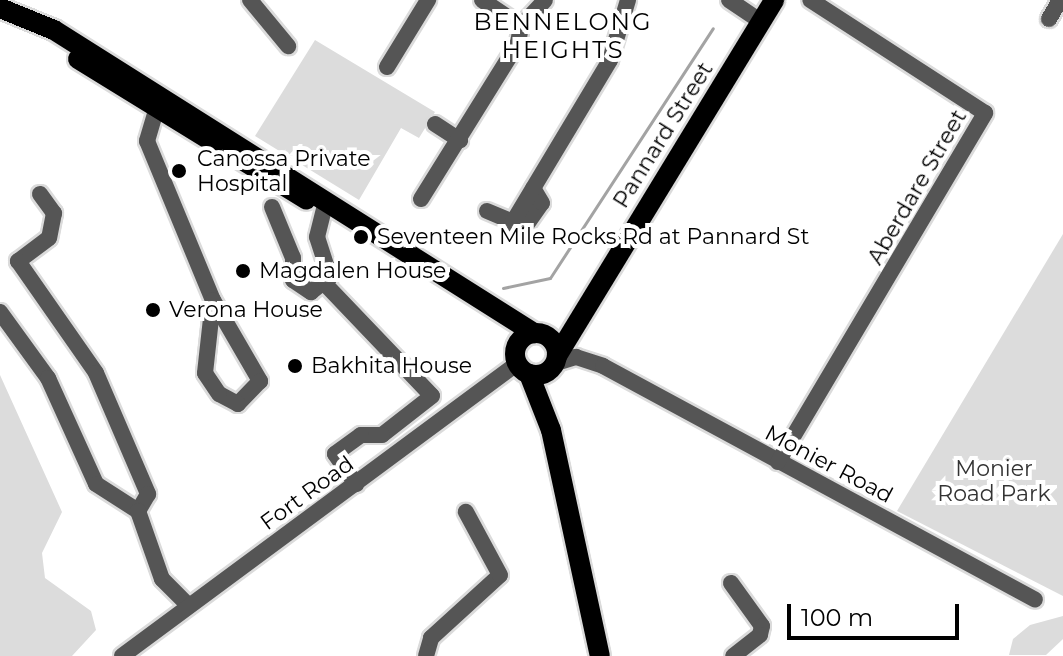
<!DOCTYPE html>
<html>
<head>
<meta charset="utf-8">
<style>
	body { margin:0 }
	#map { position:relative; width:1063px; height:656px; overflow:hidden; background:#fff; font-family:Montserrat,sans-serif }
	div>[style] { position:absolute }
	.green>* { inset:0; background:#dcdcdc }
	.stream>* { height:3px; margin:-1.5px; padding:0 1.5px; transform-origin:1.5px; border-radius:1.5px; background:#a3a3a3 }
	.roads { filter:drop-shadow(2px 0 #dbdbdb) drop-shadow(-2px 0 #dbdbdb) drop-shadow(0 2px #dbdbdb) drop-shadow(0 -2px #dbdbdb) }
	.minor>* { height:16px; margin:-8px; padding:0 8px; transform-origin:8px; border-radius:8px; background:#555 }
	.major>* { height:20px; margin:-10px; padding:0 10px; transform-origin:10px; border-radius:10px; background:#000 }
	.major>.ring { margin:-10px; padding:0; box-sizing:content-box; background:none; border:20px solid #000; border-radius:50% }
	.dots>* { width:22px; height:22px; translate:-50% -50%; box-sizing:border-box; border:4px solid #fff; border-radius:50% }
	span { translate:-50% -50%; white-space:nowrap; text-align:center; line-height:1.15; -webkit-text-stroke:8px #fff; paint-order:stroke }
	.street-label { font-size:22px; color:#000 }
	.poi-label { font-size:22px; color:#000 }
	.left { translate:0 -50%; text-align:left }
	.park-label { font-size:22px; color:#333 }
	.neighbourhood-label { font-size:24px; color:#000; letter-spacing:2px }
	.scale { position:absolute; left:787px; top:604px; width:172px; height:36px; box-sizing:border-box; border:4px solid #000; border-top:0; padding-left:10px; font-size:24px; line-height:28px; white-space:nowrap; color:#000; -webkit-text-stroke:6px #fff; paint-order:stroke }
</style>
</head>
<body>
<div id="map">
	<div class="green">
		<i style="clip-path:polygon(315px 40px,435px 112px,419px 138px,401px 128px,359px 200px,255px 136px)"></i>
		<i style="clip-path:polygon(1063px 234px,1063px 596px,897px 511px)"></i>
		<i style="clip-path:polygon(0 375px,62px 512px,42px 553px,45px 578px,91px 611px,96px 630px,72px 656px,0 656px)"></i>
		<i style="clip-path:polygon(1063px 616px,1063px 639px,1046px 655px,1009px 655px,1013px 639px,1030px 625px)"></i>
	</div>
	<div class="stream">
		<i style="left:503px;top:288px;width:48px;rotate:-12deg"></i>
		<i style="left:550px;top:278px;width:298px;rotate:-56.9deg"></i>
	</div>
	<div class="roads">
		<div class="minor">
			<i style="left:250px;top:0;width:60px;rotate:50.4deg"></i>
			<i style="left:482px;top:0;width:47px;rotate:33.7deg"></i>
			<i style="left:729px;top:0;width:40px;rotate:34deg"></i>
			<i style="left:1049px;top:19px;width:22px;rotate:-60deg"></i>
			<i style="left:387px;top:67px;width:79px;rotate:-58.5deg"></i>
			<i style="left:160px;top:97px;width:46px;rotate:106.5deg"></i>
			<i style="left:147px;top:141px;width:172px;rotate:67.5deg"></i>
			<i style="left:213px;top:300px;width:94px;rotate:59.9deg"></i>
			<i style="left:260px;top:381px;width:32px;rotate:134deg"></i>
			<i style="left:238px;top:404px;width:21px;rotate:-152deg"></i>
			<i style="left:219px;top:394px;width:25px;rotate:-124deg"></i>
			<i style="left:205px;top:373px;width:73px;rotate:-83.7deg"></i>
			<i style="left:435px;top:124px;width:30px;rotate:33deg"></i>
			<i style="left:40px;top:194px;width:24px;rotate:54deg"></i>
			<i style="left:54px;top:213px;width:25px;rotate:101deg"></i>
			<i style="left:49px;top:238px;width:39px;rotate:143deg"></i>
			<i style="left:18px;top:261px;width:136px;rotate:55.1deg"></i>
			<i style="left:96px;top:373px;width:132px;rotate:66.7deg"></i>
			<i style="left:148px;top:494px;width:20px;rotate:120deg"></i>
			<i style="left:421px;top:199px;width:184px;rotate:-58.1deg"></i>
			<i style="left:518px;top:43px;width:17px;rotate:-80deg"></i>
			<i style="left:521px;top:26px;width:35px;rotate:-47deg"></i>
			<i style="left:272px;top:207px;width:55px;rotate:67.6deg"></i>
			<i style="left:293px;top:258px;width:22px;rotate:90deg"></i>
			<i style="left:293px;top:280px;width:22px;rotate:34deg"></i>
			<i style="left:311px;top:292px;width:24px;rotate:-38deg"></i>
			<i style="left:330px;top:277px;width:42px;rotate:-108deg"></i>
			<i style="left:317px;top:237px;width:30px;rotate:-76deg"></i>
			<i style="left:487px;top:211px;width:41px;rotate:22.8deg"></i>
			<i style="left:525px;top:227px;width:29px;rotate:-55deg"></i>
			<i style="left:542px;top:203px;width:17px;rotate:-121deg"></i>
			<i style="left:511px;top:225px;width:192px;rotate:-59deg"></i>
			<i style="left:610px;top:60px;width:63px;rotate:-73.3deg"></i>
			<i style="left:326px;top:285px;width:153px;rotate:46.3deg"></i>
			<i style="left:432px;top:396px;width:63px;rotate:142deg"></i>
			<i style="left:382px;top:435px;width:21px;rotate:180deg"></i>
			<i style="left:361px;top:435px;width:32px;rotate:144deg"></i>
			<i style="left:335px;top:454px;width:37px;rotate:55deg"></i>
			<i style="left:0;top:312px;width:82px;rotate:54deg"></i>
			<i style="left:48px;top:378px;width:116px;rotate:65.6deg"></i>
			<i style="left:96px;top:484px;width:50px;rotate:32.7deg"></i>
			<i style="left:138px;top:511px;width:72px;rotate:70.6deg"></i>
			<i style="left:162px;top:579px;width:38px;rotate:45deg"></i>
			<i style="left:556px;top:363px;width:21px;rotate:-17deg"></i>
			<i style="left:576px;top:357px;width:28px;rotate:18deg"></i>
			<i style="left:603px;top:366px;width:491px;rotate:28.4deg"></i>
			<i style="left:778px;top:462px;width:406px;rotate:-59.3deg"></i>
			<i style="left:985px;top:113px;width:208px;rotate:-147.1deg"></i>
			<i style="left:731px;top:583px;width:53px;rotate:54.2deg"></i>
			<i style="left:762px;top:626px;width:9px;rotate:103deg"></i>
			<i style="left:760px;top:635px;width:34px;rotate:142deg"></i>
			<i style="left:122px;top:656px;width:491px;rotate:-36.5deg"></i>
			<i style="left:426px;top:656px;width:19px;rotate:-74deg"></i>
			<i style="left:431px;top:638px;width:93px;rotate:-42.4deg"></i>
			<i style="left:500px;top:575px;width:72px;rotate:-118.4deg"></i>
		</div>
		<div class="major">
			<i style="left:0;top:8px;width:58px;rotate:22.2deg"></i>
			<i style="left:54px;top:30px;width:568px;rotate:32.26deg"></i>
			<i style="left:78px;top:59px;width:268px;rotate:31.6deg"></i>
			<i class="ring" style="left:515px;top:333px;width:22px;height:22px"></i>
			<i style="left:557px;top:356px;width:417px;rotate:-58.6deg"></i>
			<i style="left:529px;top:374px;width:60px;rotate:68.6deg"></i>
			<i style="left:551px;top:430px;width:231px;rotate:77.8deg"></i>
		</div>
	</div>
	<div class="dots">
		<i style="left:179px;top:171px;background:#000"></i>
		<i style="left:361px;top:237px;background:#000"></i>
		<i style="left:243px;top:271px;background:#000"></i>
		<i style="left:153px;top:310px;background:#000"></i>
		<i style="left:295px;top:366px;background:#000"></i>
	</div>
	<div class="street-label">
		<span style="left:663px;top:135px;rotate:-58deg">Pannard Street</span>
		<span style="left:917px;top:187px;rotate:-60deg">Aberdare Street</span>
		<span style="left:829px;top:464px;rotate:28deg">Monier Road</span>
		<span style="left:307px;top:493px;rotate:-36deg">Fort Road</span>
	</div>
	<div class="poi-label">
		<span class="left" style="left:197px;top:171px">Canossa Private<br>Hospital</span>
		<span class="left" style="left:377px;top:237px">Seventeen Mile Rocks Rd at Pannard St</span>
		<span class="left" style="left:259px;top:271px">Magdalen House</span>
		<span class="left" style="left:169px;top:310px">Verona House</span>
		<span class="left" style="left:311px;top:366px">Bakhita House</span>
	</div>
	<div class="park-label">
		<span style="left:994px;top:481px">Monier<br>Road Park</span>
	</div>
	<div class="neighbourhood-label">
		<span style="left:563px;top:36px">BENNELONG<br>HEIGHTS</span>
	</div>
	<div class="scale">100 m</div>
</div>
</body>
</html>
